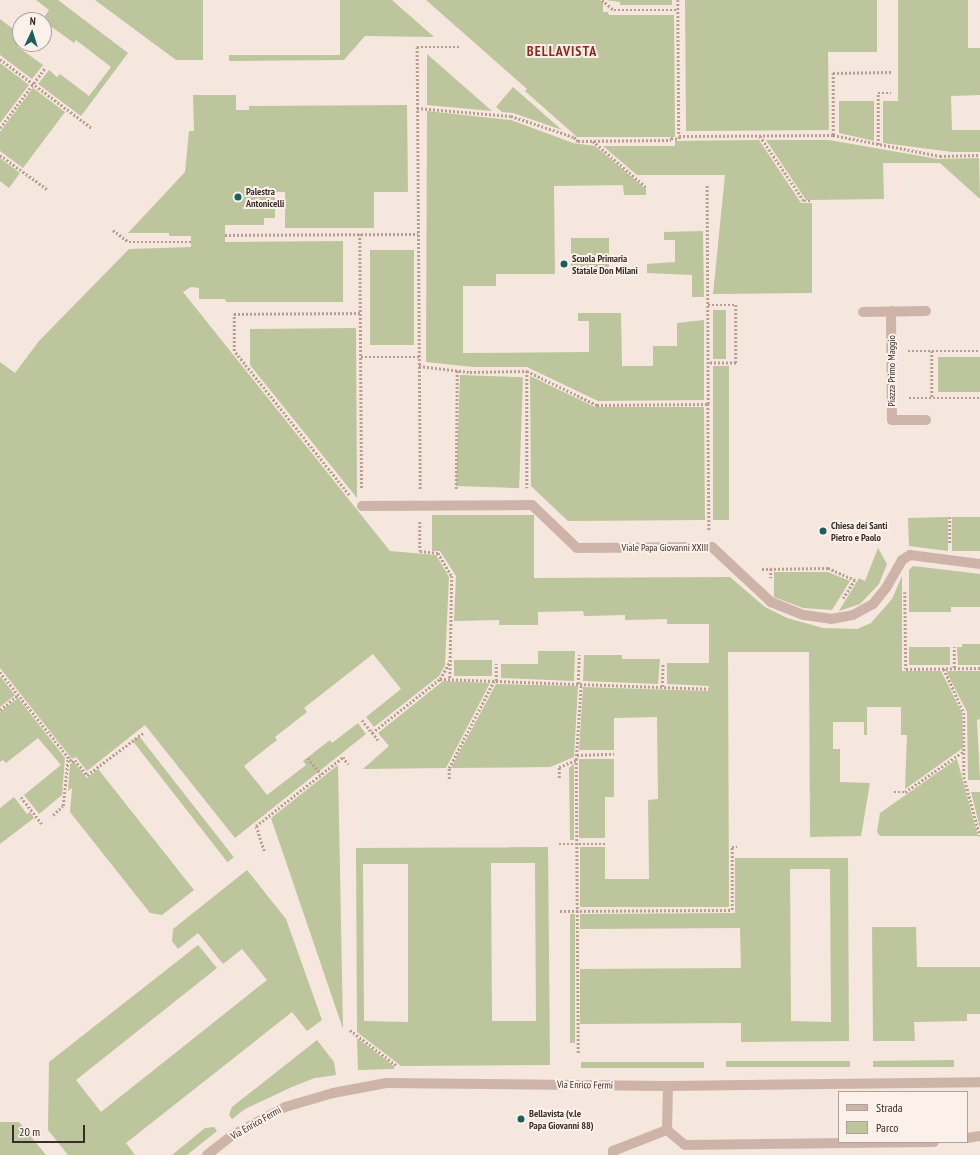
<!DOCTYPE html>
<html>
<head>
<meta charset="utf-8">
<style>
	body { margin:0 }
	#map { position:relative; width:980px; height:1155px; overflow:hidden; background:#f5e7dd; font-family:"PT Sans Narrow",sans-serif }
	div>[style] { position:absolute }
	.green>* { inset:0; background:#bcc59b; transform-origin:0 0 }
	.path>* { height:2.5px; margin-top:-1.25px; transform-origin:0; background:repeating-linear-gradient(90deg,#ba9e92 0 2px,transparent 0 4px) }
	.minor>* { height:10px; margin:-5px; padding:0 5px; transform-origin:5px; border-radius:5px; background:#ceb4a8 }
	.dots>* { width:11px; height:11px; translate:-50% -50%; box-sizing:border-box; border:2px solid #fbf1ea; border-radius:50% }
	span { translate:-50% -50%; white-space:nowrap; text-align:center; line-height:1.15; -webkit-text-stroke:4px #fbf1ea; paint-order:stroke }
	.poi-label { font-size:10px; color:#3a2c29; font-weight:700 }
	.left { translate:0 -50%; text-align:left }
	.street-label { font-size:10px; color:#3a2c29 }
	.district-label { font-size:14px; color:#90281a; font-weight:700; letter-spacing:1px }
	.legend { position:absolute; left:838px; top:1091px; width:130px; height:52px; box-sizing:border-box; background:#fbf1ea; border:1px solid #aea29d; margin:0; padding:5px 7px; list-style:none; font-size:12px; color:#3a2c29 }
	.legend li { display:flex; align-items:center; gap:8px; height:20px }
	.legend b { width:20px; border:1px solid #aea29d }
	.north { position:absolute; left:12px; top:12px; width:40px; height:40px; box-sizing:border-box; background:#fbf1ea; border:1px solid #aea29d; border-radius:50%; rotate:4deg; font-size:11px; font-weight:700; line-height:16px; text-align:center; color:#3a2c29 }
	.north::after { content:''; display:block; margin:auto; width:14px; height:18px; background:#1a605c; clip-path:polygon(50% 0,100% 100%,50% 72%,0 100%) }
	.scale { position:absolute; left:12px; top:1125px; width:73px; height:18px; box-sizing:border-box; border:2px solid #3a2c29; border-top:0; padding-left:5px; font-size:12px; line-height:14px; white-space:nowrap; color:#3a2c29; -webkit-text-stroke:3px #fbf1ea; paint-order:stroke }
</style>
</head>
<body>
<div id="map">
	<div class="green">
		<i style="clip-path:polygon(36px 0,58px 0,128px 53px,81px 116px,38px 84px,49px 70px,57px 77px,60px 74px,89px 96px,111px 67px,76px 40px,74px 43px,42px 20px,49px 10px)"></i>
		<i style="clip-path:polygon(95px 0,203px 0,203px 60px,176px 60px)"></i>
		<i style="clip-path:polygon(340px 0,392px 0,434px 37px,365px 36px,344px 60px,229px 61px,229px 55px,340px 55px)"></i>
		<i style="clip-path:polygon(426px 0,600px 0,603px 3px,603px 12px,608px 12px,609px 15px,674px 15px,675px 137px,577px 137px,525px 91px,527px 89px)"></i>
		<i style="clip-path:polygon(606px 0,672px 0,672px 5px,620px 5px,620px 2px)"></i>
		<i style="clip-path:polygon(685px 0,877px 0,877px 52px,828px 52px,829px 130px,686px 131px)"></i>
		<i style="clip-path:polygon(898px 0,968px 0,968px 48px,980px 48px,980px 95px,951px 96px,952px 130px,980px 130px,980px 152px,952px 152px,883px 143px,883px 101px,898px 101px)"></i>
		<i style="clip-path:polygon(0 19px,20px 34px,18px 47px,43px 65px,32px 79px,0 55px)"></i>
		<i style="clip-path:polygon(427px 54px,492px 111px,427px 105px)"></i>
		<i style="clip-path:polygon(0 63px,29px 85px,0 123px)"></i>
		<i style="clip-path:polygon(513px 87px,546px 116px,562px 130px,513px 113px,502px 112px,496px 107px)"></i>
		<i style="clip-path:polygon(33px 88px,65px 112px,23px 168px,0 151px,0 132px)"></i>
		<i style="clip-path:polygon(193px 95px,236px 95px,236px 110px,249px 110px,249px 106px,407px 105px,408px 192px,374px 192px,374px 228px,285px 228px,285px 192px,275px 192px,275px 218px,264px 218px,264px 225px,225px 225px,225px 242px,343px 241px,343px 302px,226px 302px,225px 299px,199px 299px,199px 288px,191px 287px,183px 292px,390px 551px,436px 555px,449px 577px,445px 665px,439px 676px,374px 727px,366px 717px,401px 689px,373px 654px,304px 708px,307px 712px,275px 737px,277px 740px,244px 766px,267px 795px,306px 765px,303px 761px,330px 740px,332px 743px,358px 723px,366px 734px,235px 838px,145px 725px,87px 771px,76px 757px,72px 759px,0 668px,0 362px,15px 373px,39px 341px,129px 249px,191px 247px,191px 236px,169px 236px,169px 233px,128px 233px,185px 172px,189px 131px,194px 131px)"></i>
		<i style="clip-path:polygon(839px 101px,874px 101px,874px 141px,839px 133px)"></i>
		<i style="clip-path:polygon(427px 111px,511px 120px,573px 143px,595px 146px,646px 189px,646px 195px,624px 195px,623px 185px,554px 186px,555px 274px,496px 274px,496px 286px,463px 286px,463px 353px,589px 352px,589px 321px,578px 321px,578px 313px,621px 313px,622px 366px,653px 366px,653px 346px,677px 346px,677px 323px,704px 320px,704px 400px,598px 401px,527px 367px,473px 367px,426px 362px)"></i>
		<i style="clip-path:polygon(759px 140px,801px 203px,812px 203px,812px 293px,713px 294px,725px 175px,637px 175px,603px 146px,675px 146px,675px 141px)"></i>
		<i style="clip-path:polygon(766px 140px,829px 140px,938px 159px,979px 158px,980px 199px,940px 163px,883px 163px,884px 199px,806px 200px)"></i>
		<i style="clip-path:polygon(0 158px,20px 173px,9px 188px,0 181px)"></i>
		<i style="clip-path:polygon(703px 231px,704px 297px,692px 297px,692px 275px,647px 273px,647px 264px,675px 262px,675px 240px,664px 240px,664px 232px)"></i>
		<i style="left:571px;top:238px;width:38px;height:38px"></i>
		<i style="left:370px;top:250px;width:44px;height:95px"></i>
		<i style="left:726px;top:310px;width:49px;height:13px;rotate:90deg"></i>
		<i style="clip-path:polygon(356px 328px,357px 498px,250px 365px,250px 329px)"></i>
		<i style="left:938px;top:357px;width:42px;height:35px"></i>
		<i style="left:713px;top:366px;width:16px;height:154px"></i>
		<i style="left:460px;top:375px;width:63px;height:111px;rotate:2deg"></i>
		<i style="clip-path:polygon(530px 376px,595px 407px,704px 407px,705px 520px,568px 521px,531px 486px)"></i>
		<i style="clip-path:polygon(432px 515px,534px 515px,534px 578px,730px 577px,765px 607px,787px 618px,823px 628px,857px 629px,871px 623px,892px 599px,902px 576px,902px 671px,941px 671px,962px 713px,963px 748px,905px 789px,907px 735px,901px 735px,901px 707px,867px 707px,867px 735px,864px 735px,864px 722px,833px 722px,833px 749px,840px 749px,840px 782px,870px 783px,861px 836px,810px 837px,809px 652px,728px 652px,729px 907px,580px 907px,580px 847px,605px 847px,605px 879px,649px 879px,648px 800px,658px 799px,657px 717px,614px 718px,614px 750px,579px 750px,583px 687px,709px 691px,709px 686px,667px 684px,667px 663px,709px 663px,709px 624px,667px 624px,667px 619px,625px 620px,625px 615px,584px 616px,583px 611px,538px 612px,538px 625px,499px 625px,499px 620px,454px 621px,456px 576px,440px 551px,432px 551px)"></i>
		<i style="clip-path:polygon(948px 517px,948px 551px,909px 546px,908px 518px)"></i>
		<i style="left:952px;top:517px;width:28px;height:34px"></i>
		<i style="clip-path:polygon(878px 548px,887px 564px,879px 584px,860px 604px,839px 611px,859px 578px,865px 581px)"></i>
		<i style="clip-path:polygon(913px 566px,980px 574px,980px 607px,951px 607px,951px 612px,909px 612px,909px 570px)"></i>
		<i style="clip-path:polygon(774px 572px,828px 572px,850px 581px,832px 610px,803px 608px,774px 597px)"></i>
		<i style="clip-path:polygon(962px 644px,980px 644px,980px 665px,958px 665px,957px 647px,962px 647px)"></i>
		<i style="left:909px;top:647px;width:41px;height:18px"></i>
		<i style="clip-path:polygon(538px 651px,575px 651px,574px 681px,501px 678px,501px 664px,538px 664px)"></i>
		<i style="clip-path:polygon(584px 655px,622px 655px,622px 659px,660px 659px,658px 684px,583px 681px)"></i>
		<i style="left:454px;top:660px;width:38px;height:16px"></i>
		<i style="clip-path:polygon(946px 671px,980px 671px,980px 719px,977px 720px,980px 780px,968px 780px,967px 712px)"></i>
		<i style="clip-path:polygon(0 676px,15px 695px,0 707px)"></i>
		<i style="clip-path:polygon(443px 681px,490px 683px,446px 768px,363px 769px,389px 746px,378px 733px)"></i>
		<i style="clip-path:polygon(496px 684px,578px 686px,574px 757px,550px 767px,451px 768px)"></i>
		<i style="clip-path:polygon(18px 698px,65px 758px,62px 795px,39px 814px,24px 795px,61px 765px,38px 738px,6px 763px,3px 760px,0 762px,0 712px)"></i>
		<i style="left:139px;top:736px;width:154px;height:8px;rotate:52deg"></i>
		<i style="clip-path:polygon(579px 759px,614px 759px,614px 797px,605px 797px,605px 838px,579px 838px)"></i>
		<i style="clip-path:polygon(957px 759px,978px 836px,880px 836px,877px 832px,880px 813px)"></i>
		<i style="clip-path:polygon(74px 762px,87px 778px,98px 769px,194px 890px,162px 915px,150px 913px,70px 812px,72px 788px,68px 791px,70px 764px)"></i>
		<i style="clip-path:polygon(574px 764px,574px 840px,570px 840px,569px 768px)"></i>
		<i style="clip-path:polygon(338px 765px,343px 1029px,271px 818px)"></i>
		<i style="clip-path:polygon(971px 792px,980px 792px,980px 828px)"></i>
		<i style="clip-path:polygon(14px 797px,27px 814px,30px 812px,34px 818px,0 844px,0 808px)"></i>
		<i style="clip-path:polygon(evenodd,548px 847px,550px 1065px,401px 1066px,357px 1032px,356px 848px,548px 847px,491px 863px,535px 863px,536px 1021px,492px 1021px,491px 863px,548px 847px,363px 864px,408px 864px,408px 1022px,364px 1021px,363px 864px)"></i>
		<i style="clip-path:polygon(evenodd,735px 858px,848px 858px,849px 1041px,741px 1042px,741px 1023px,580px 1024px,580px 969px,741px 968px,740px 928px,580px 929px,580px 914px,735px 913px,735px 858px,790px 869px,830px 869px,831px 1022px,791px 1021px,790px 869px)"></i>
		<i style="clip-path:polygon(247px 870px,286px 919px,322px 1020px,307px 1031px,292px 1012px,126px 1143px,135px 1155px,68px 1155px,48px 1130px,49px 1062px,198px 945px,217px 968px,76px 1080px,101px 1112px,267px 980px,242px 949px,223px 964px,198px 933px,178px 949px,172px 941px,173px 929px)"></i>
		<i style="left:570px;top:914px;width:5px;height:129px"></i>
		<i style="clip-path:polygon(872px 927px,916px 927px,917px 967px,980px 967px,980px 1014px,967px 1014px,967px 1021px,914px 1022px,915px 1041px,873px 1041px)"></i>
		<i style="clip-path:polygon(357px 1038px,394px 1066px,394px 1069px,358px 1070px)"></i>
		<i style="clip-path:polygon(317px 1040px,334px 1062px,336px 1075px,315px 1078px,294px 1086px,245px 1109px,232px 1119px,229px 1115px,232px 1107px)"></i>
		<i style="clip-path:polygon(954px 1060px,954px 1067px,873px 1067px,873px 1061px)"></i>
		<i style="left:850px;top:1061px;width:6px;height:124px;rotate:90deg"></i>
		<i style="left:704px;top:1062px;width:6px;height:123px;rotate:90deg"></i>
		<i style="clip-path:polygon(0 1122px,19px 1122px,46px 1155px,0 1155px)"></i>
		<i style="clip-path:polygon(214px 1127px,217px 1131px,187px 1155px,172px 1155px,205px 1128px)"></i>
	</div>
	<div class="path">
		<i style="left:602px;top:0;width:16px;rotate:40deg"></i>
		<i style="left:614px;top:10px;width:64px"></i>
		<i style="left:678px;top:0;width:136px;rotate:89.6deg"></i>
		<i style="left:0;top:59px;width:115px;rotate:36.9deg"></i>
		<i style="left:417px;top:108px;width:94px;rotate:4.9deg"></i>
		<i style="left:511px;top:116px;width:66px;rotate:18.4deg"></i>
		<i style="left:574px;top:137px;width:6px;rotate:45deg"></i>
		<i style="left:578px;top:141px;width:93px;rotate:-0.6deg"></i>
		<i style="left:671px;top:140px;width:2px;rotate:-90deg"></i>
		<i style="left:671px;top:138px;width:8px;rotate:7deg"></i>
		<i style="left:679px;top:139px;width:3px;rotate:-90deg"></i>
		<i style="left:679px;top:136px;width:154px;rotate:-0.4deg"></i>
		<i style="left:833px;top:135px;width:109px;rotate:11.1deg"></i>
		<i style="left:940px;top:156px;width:40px;rotate:-1.4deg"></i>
		<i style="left:0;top:128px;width:75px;rotate:-53.1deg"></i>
		<i style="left:833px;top:135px;width:62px;rotate:-90deg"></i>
		<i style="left:833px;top:73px;width:58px;rotate:-1deg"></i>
		<i style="left:760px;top:136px;width:78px;rotate:55.9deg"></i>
		<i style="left:804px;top:201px;width:8px"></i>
		<i style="left:593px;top:141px;width:70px;rotate:41deg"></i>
		<i style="left:878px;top:145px;width:52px;rotate:-90deg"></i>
		<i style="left:878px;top:93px;width:13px"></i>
		<i style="left:0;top:155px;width:58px;rotate:35.9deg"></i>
		<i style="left:113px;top:230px;width:20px;rotate:37deg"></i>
		<i style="left:129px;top:242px;width:62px"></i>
		<i style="left:360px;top:234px;width:255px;rotate:89.6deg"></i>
		<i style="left:225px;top:235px;width:193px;rotate:-0.3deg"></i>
		<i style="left:708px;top:305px;width:28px"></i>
		<i style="left:736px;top:305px;width:58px;rotate:90deg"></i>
		<i style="left:736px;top:363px;width:28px;rotate:180deg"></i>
		<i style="left:908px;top:351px;width:72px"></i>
		<i style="left:932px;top:351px;width:47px;rotate:90deg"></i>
		<i style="left:361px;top:357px;width:58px"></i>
		<i style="left:419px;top:366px;width:51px;rotate:6.7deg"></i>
		<i style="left:470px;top:372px;width:57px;rotate:-1deg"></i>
		<i style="left:527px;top:371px;width:117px;rotate:90deg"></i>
		<i style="left:527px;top:371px;width:78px;rotate:25.9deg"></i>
		<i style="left:597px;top:405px;width:111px;rotate:-0.5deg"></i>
		<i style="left:708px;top:404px;width:220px;rotate:-90.3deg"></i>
		<i style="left:909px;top:398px;width:71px"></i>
		<i style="left:708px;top:404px;width:126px;rotate:89.5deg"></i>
		<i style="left:420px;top:489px;width:442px;rotate:-90.4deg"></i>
		<i style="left:417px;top:47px;width:44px"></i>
		<i style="left:456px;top:489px;width:119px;rotate:-89.5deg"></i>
		<i style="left:349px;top:495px;width:184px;rotate:-128.6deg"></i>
		<i style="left:234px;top:351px;width:37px;rotate:-90deg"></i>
		<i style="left:234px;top:314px;width:127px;rotate:-0.5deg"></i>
		<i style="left:950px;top:517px;width:26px;rotate:90deg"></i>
		<i style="left:420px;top:522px;width:29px;rotate:90deg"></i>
		<i style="left:420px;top:551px;width:18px;rotate:6deg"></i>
		<i style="left:438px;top:553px;width:27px;rotate:59deg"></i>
		<i style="left:452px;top:576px;width:103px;rotate:91.1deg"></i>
		<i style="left:762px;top:569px;width:66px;rotate:-0.9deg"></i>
		<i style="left:828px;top:568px;width:30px;rotate:24deg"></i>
		<i style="left:855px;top:580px;width:22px;rotate:122deg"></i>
		<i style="left:771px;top:569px;width:9px;rotate:90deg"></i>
		<i style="left:905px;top:592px;width:77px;rotate:89.3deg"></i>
		<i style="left:906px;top:669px;width:74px;rotate:-0.8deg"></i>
		<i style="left:954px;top:668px;width:21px;rotate:-90deg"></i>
		<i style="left:944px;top:669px;width:48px;rotate:65.6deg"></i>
		<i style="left:964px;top:713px;width:64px;rotate:90deg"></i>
		<i style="left:964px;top:777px;width:61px;rotate:74.8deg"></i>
		<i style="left:0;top:672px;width:115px;rotate:51.3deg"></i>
		<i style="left:72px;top:762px;width:4px;rotate:-34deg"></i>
		<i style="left:75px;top:760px;width:19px;rotate:51deg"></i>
		<i style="left:87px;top:775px;width:70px;rotate:-36.9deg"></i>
		<i style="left:440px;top:679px;width:21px;rotate:-61deg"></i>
		<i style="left:496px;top:681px;width:17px;rotate:-90deg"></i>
		<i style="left:578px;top:684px;width:29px;rotate:-88deg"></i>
		<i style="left:662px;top:687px;width:24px;rotate:-88deg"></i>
		<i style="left:0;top:710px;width:23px;rotate:-40deg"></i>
		<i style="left:362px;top:720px;width:26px;rotate:51deg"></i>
		<i style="left:372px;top:733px;width:87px;rotate:-38.5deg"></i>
		<i style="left:440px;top:679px;width:269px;rotate:2.1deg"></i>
		<i style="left:577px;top:755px;width:37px;rotate:-2deg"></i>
		<i style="left:308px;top:758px;width:21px;rotate:51deg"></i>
		<i style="left:559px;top:778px;width:11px;rotate:-90deg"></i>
		<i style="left:559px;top:767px;width:18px;rotate:-22deg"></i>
		<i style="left:449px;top:779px;width:11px;rotate:-90deg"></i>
		<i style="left:449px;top:768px;width:98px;rotate:-62.7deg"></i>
		<i style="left:894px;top:792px;width:11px"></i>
		<i style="left:905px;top:792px;width:72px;rotate:-34.8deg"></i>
		<i style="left:21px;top:797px;width:34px;rotate:52deg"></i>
		<i style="left:53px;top:815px;width:13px;rotate:-42deg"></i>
		<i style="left:63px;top:806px;width:49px;rotate:-84.2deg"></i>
		<i style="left:559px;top:844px;width:46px"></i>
		<i style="left:264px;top:851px;width:26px;rotate:-108deg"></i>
		<i style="left:256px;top:826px;width:111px;rotate:-38.4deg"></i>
		<i style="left:343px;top:757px;width:9px;rotate:54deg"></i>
		<i style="left:560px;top:911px;width:172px;rotate:-0.3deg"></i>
		<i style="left:732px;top:910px;width:63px;rotate:-90deg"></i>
		<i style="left:732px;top:847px;width:5px"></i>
		<i style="left:350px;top:1030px;width:58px;rotate:37.3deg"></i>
		<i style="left:578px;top:1053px;width:293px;rotate:-90.4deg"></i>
		<i style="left:576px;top:760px;width:76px;rotate:-86.2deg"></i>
	</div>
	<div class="minor">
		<i style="left:891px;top:311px;width:109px;rotate:89.5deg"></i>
		<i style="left:892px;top:420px;width:34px"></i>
		<i style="left:863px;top:312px;width:63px;rotate:-0.9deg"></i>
		<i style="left:362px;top:506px;width:170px;rotate:-0.3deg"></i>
		<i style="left:532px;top:505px;width:62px;rotate:43.7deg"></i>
		<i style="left:577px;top:548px;width:135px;rotate:-0.4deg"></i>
		<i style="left:712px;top:547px;width:81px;rotate:43deg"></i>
		<i style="left:771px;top:602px;width:35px;rotate:22deg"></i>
		<i style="left:804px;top:615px;width:27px;rotate:8deg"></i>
		<i style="left:831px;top:619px;width:22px;rotate:-10deg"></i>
		<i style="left:853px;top:615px;width:23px;rotate:-29deg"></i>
		<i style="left:873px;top:604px;width:21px;rotate:-51deg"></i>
		<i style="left:886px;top:588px;width:32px;rotate:-60deg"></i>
		<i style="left:902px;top:560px;width:9px;rotate:-32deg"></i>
		<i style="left:910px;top:555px;width:71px;rotate:7.3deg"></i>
		<i style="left:667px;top:1130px;width:23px;rotate:40deg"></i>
		<i style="left:685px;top:1145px;width:249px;rotate:-0.7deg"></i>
		<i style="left:967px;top:1138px;width:13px;rotate:-9deg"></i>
		<i style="left:207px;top:1155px;width:33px;rotate:-38deg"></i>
		<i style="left:233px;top:1135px;width:59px;rotate:-28.3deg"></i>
		<i style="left:285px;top:1107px;width:50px;rotate:-16.3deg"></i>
		<i style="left:333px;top:1093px;width:54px;rotate:-10.7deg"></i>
		<i style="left:386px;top:1083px;width:282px;rotate:0.6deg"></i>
		<i style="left:668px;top:1086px;width:312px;rotate:-0.7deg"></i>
		<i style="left:613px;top:1155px;width:4px;rotate:-90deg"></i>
		<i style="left:613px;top:1151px;width:58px;rotate:-21.3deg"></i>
		<i style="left:667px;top:1130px;width:44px;rotate:-88.7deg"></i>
	</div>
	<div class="dots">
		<i style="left:238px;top:197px;background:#1a605c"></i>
		<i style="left:564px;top:264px;background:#1a605c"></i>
		<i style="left:823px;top:531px;background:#1a605c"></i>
		<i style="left:521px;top:1119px;background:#1a605c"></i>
	</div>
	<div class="poi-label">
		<span class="left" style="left:246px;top:197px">Palestra<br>Antonicelli</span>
		<span class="left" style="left:572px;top:264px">Scuola Primaria<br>Statale Don Milani</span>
		<span class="left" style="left:831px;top:531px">Chiesa dei Santi<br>Pietro e Paolo</span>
		<span class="left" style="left:529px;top:1119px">Bellavista (v.le<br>Papa Giovanni 88)</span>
	</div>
	<div class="street-label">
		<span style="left:892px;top:371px;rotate:-90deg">Piazza Primo Maggio</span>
		<span style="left:665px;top:548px">Viale Papa Giovanni XXIII</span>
		<span style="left:585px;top:1085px;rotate:1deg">Via Enrico Fermi</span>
		<span style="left:256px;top:1123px;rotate:-30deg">Via Enrico Fermi</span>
	</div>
	<div class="district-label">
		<span style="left:562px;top:51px">BELLAVISTA</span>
	</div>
	<ul class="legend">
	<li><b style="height:5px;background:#ceb4a8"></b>Strada</li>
	<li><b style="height:11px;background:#bcc59b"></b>Parco</li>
	</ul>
	<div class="north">N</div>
	<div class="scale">20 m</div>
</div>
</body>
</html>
